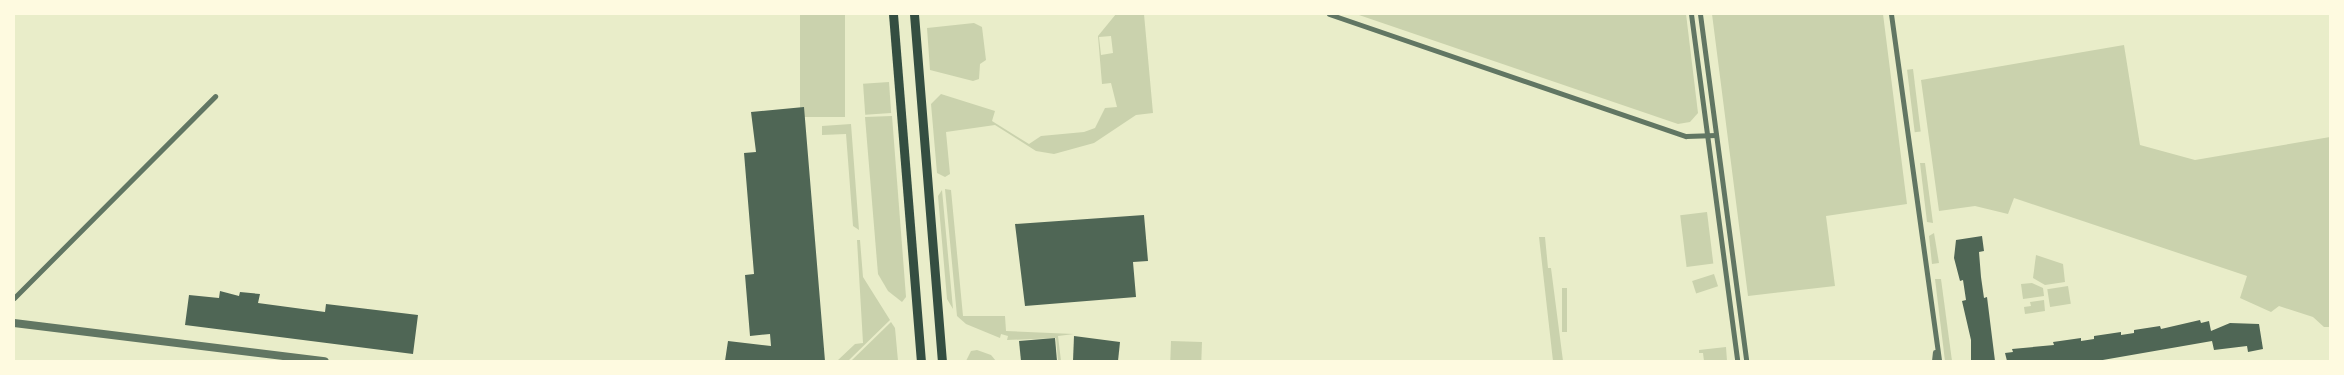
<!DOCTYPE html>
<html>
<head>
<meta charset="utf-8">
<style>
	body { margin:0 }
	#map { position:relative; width:2344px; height:375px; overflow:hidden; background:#e9edc9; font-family:Rubik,sans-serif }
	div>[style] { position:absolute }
	.green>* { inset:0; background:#cad2ad; transform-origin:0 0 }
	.building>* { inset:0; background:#4f6655 }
	.minor>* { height:5px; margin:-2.5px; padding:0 2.5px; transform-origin:2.5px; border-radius:2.5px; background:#617663 }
	.tertiary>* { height:8px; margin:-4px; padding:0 4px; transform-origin:4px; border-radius:4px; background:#617663 }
	.primary>* { height:9px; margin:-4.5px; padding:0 4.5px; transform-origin:4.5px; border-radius:4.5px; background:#344e41 }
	span { translate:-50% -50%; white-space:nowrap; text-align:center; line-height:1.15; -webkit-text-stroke:4.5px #fefae0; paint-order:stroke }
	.frame { position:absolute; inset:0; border:15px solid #fefae0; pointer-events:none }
</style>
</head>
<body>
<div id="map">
	<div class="green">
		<i style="left:800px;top:14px;width:45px;height:103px"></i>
		<i style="clip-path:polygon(evenodd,1116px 14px,1144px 14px,1153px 113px,1136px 115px,1094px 143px,1054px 154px,1036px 151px,995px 125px,946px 132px,950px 174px,945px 177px,937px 173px,931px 104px,941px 94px,995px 111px,992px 121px,1029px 144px,1041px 136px,1084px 132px,1095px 128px,1105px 108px,1117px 107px,1111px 83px,1102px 84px,1098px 36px,1116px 14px,1111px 36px,1113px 53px,1101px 55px,1099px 37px,1111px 36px)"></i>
		<i style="clip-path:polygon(1356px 14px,1686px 14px,1698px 113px,1690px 122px,1678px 124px)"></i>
		<i style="clip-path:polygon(1712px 14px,1883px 14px,1907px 204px,1826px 216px,1835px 286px,1748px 296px)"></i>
		<i style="clip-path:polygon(974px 23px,982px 27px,986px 60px,980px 64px,979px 79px,973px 81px,930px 70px,927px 28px)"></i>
		<i style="clip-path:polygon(2124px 45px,2140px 145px,2195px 160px,2330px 137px,2330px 327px,2324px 327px,2313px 317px,2279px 306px,2271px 312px,2240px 298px,2247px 276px,2014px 198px,2008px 214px,1975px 206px,1939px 211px,1921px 80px)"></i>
		<i style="left:1913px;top:69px;width:63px;height:6px;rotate:83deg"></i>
		<i style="left:889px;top:82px;width:31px;height:26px;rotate:86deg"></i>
		<i style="clip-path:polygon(892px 116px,906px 297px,902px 302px,888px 291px,878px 274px,865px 117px)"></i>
		<i style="clip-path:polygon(851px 124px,859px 230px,853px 226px,846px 134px,822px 135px,822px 126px)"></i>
		<i style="clip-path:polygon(1920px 163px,1925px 163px,1933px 223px,1927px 222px)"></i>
		<i style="clip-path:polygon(945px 189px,951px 190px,963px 316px,1005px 316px,1006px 331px,1074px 334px,1058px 336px,1061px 361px,1058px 361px,1056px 338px,1007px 340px,1008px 336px,1001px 334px,1000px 338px,966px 324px,957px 316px)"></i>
		<i style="clip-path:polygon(942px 190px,953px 309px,947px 299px,945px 276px,938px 196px)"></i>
		<i style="left:1707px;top:212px;width:52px;height:27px;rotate:83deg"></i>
		<i style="clip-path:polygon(1934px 233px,1939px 263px,1932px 264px,1929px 236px)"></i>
		<i style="clip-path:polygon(1539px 237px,1545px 237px,1548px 268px,1551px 268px,1563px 361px,1553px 361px)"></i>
		<i style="clip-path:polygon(857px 240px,860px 240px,863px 277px,890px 320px,848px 361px,837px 361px,855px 344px,863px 343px)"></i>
		<i style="clip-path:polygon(2036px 255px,2063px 264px,2065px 282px,2045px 285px,2033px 278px)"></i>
		<i style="left:1714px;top:274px;width:13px;height:23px;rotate:72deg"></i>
		<i style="clip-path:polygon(1935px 279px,1941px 279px,1952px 361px,1945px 361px)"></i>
		<i style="clip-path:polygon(2032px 283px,2043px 288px,2044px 296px,2023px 299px,2021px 284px)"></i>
		<i style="left:2068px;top:286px;width:18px;height:21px;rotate:81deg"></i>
		<i style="left:1562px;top:288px;width:5px;height:44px"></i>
		<i style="clip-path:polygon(2044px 300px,2045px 311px,2025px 314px,2024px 307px,2031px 306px,2030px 302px)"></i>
		<i style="clip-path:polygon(891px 322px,895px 328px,898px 361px,851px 361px)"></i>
		<i style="left:1171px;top:341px;width:31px;height:20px;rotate:2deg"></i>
		<i style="clip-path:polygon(1726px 347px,1727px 361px,1704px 361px,1703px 353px,1699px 353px,1699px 350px)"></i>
		<i style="clip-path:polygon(977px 350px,991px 355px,996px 361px,966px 361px,971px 351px)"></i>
	</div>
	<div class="building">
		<i style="clip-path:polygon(804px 107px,825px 361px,725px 361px,728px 341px,771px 346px,770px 334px,750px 336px,745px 275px,754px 274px,744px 153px,756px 152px,751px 112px)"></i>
		<i style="clip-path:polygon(1144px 215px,1148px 261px,1133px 262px,1136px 297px,1025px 306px,1015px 224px)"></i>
		<i style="clip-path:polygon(1982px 236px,1984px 251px,1979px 252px,1981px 277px,1984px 298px,1987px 297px,1995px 361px,1971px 361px,1971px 340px,1962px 301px,1966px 300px,1963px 280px,1960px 281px,1954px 258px,1956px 240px)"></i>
		<i style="clip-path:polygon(220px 291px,239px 296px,240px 292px,260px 294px,258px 303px,325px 312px,326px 304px,418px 315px,413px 354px,185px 325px,189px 295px,219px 298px)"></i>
		<i style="clip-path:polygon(2200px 320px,2201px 323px,2209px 321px,2211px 331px,2230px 323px,2259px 324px,2263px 349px,2248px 352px,2247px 346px,2214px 350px,2212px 341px,2097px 361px,2007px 361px,2005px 353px,2013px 352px,2012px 349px,2054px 345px,2053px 342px,2081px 338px,2081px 341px,2094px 339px,2094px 336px,2121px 332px,2121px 335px,2134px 333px,2134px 330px,2160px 326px,2161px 329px)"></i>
		<i style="clip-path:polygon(1074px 336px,1120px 342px,1118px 361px,1073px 361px)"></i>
		<i style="clip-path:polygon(1055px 338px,1057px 361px,1021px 361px,1019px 341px)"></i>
	</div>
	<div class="minor">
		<i style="left:1329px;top:14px;width:377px;rotate:18.9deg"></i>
		<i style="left:1686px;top:136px;width:30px;rotate:-2deg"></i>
		<i style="left:1691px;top:14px;width:350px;rotate:82.4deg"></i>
		<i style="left:1700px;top:14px;width:350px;rotate:82.4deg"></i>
		<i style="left:1891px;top:14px;width:350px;rotate:82.1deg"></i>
		<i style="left:14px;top:298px;width:285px;rotate:-45.1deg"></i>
		<i style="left:1934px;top:361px;width:9px;rotate:-84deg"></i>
	</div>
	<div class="tertiary">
		<i style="left:14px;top:323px;width:313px;rotate:7deg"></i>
	</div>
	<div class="primary">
		<i style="left:893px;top:14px;width:348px;rotate:85.4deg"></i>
		<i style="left:914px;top:14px;width:348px;rotate:85.4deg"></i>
	</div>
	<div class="frame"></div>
</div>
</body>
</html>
